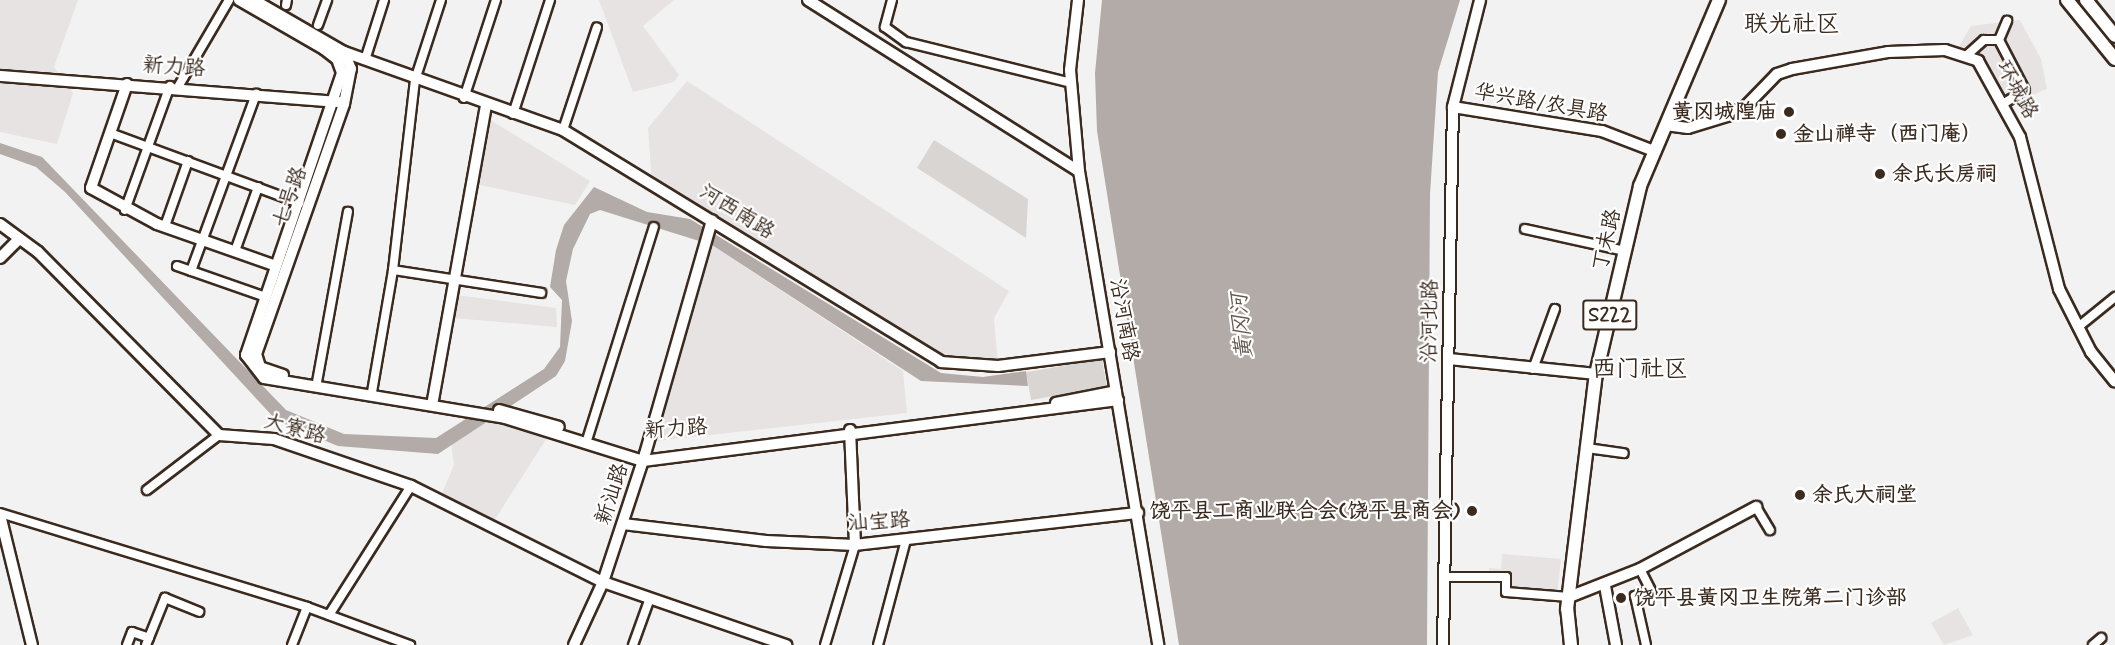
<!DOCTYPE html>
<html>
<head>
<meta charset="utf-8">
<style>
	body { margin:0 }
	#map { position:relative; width:2115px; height:645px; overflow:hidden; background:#f3f2f2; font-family:Mynerve,"LXGW WenKai TC",sans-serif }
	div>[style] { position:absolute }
	.built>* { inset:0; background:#e6e3e2 }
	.green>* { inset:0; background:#d8d5d2; transform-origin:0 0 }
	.water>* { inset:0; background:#b2aba7 }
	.roads { filter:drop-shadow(2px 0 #3b2a1e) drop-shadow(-2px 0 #3b2a1e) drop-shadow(0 2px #3b2a1e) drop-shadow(0 -2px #3b2a1e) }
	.street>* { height:8px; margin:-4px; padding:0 4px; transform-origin:4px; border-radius:4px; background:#fff }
	.secondary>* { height:10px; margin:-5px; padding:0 5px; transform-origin:5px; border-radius:5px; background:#fff }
	.primary>* { height:12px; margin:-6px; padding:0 6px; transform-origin:6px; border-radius:6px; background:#fff }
	.dots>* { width:16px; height:16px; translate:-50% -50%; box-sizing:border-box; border:3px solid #fff; border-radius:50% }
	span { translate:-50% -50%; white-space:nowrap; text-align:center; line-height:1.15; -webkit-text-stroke:4.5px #fff; paint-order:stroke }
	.shield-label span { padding:2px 4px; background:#fff; border:2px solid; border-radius:4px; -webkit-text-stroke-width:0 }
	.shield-label { font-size:20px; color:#3b2a1e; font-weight:700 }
	.street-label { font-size:21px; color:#3b2a1e }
	.poi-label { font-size:21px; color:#3b2a1e; font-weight:700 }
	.right { translate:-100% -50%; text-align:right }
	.left { translate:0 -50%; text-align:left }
	.water-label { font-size:22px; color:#65574e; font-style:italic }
	.quarter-label { font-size:24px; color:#3b2a1e }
</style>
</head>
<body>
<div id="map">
	<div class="built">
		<i style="clip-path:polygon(0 0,78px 0,54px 67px,73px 93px,57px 144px,0 132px)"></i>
		<i style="clip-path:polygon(599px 0,674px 0,643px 26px,679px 75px,674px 82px,633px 92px)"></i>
		<i style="clip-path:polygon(2020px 20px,2041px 59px,2047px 89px,2007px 105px,1987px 71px,1955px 53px,1971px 26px)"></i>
		<i style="clip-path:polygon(687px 81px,1009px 291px,994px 318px,998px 366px,941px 362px,652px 182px,648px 128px)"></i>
		<i style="clip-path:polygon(487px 118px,590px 181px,575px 205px,475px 184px)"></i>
		<i style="clip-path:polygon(712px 245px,903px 371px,907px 413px,656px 441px)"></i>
		<i style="clip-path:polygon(456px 295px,556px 308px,557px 327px,454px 318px)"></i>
		<i style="clip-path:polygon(490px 420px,550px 433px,494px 521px,442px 493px,454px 465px,451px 443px)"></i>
		<i style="clip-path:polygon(1502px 554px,1561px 559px,1557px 594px,1508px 588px,1504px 581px,1489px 580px,1489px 568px,1501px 569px)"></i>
		<i style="clip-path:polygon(1958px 608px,1973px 635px,1944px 645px,1931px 623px)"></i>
	</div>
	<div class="green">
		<i style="clip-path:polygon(934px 140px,1028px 199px,1026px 238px,917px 168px)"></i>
		<i style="left:1102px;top:359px;width:28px;height:77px;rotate:80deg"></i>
	</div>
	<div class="water">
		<i style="clip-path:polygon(1102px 0,1460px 0,1438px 72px,1430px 194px,1427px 645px,1179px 645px,1097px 131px,1095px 73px)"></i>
		<i style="clip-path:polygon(0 143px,42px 157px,286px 410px,344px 434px,436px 438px,544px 369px,560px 347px,562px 300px,550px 287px,556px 250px,564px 225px,594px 187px,647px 212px,690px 219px,941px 373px,983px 377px,1026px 371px,1028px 386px,921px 381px,712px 245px,600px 210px,590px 214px,573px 249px,566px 281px,572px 321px,565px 361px,556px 376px,438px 454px,338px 446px,277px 421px,65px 192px,36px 167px,0 154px)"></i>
	</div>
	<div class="roads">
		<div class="street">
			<i style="left:892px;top:0;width:28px;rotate:105deg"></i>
			<i style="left:885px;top:27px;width:26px;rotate:36deg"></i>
			<i style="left:906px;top:42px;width:171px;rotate:13.9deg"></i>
			<i style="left:286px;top:5px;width:5px;rotate:-79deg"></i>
			<i style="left:318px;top:25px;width:27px;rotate:-70deg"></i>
			<i style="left:1966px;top:56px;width:24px;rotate:-42deg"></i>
			<i style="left:1984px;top:40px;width:15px"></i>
			<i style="left:365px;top:60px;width:63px;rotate:-72.4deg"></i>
			<i style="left:178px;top:87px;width:101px;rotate:-59.6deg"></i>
			<i style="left:464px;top:98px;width:103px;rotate:-71.9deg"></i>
			<i style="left:2006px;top:102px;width:22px;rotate:-32deg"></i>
			<i style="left:2025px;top:90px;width:56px;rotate:-117.5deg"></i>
			<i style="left:1999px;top:40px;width:21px;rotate:-67deg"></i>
			<i style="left:513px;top:114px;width:120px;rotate:-72deg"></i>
			<i style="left:563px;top:130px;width:108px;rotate:-71.7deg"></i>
			<i style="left:110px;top:133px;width:202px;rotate:20.3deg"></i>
			<i style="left:125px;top:210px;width:132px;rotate:-70.1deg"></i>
			<i style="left:165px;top:226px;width:69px;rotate:-70.5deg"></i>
			<i style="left:1525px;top:229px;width:102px;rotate:12.4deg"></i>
			<i style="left:235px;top:251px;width:68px;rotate:-70.2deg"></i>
			<i style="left:177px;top:266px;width:94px;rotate:19.2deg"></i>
			<i style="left:393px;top:270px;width:150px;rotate:8.8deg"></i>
			<i style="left:191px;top:271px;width:189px;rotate:-69.8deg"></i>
			<i style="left:2078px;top:327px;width:48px;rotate:-39deg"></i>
			<i style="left:1533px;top:369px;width:64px;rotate:-69.9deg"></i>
			<i style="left:317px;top:382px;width:173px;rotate:-79.7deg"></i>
			<i style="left:372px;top:392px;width:124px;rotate:-80.2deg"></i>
			<i style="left:393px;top:270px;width:191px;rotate:-83.4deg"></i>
			<i style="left:415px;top:80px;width:84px;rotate:-72deg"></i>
			<i style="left:588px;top:437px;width:220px;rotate:-72.6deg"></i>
			<i style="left:1587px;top:448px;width:37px;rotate:8deg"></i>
			<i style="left:147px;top:490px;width:91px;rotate:-37.4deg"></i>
			<i style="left:1756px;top:507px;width:27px;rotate:59deg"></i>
			<i style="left:0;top:513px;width:321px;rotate:17deg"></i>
			<i style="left:307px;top:607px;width:41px;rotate:111.5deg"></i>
			<i style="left:1640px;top:569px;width:25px;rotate:63deg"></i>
			<i style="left:1651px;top:591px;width:17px;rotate:163deg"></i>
			<i style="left:1635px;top:596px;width:50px;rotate:77.3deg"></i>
			<i style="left:1444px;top:577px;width:62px"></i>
			<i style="left:1506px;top:577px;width:15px;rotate:90deg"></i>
			<i style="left:1506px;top:592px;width:63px;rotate:4.5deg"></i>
			<i style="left:307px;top:607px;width:110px;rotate:20.3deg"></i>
			<i style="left:329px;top:615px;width:153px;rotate:-57.6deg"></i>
			<i style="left:127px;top:645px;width:14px;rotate:-69deg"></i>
			<i style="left:132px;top:632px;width:18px;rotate:19deg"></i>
			<i style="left:146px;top:645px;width:51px;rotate:-68deg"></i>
			<i style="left:165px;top:598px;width:37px;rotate:22deg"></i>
			<i style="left:633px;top:645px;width:50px;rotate:-70.1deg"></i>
			<i style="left:825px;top:645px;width:104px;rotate:-73.3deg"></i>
			<i style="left:878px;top:645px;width:109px;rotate:-75.1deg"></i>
			<i style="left:2093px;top:645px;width:11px;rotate:-41deg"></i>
		</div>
		<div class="secondary">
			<i style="left:239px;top:0;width:98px;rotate:30deg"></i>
			<i style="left:324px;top:49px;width:16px;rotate:38deg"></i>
			<i style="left:337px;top:59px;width:15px;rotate:70deg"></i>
			<i style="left:342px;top:73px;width:298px;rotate:108.8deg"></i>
			<i style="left:246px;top:355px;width:29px;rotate:52deg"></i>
			<i style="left:264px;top:378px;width:244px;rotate:9.4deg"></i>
			<i style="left:505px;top:418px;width:145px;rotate:17.3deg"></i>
			<i style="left:643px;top:461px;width:479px;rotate:-7.3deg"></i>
			<i style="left:254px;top:0;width:104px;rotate:30deg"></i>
			<i style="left:344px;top:52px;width:232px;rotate:19.6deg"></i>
			<i style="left:563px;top:130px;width:444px;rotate:31.5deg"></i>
			<i style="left:941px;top:362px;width:57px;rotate:4deg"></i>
			<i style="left:998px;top:366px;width:113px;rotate:-7.1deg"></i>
			<i style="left:808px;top:0;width:320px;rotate:32.3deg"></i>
			<i style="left:1078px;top:0;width:70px;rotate:96.5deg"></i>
			<i style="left:1070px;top:70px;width:101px;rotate:84.9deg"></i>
			<i style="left:1079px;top:171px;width:481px;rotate:80.5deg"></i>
			<i style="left:0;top:76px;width:341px;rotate:4.4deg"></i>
			<i style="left:127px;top:84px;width:110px;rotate:109.1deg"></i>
			<i style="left:91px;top:188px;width:75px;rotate:28.6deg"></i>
			<i style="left:157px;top:224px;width:126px;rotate:19.4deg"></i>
			<i style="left:1453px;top:107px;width:151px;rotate:9.2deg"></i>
			<i style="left:1602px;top:131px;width:56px;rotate:21deg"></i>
			<i style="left:1666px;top:125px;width:22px;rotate:8deg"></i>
			<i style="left:1688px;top:128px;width:41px;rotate:-17.1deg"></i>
			<i style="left:1727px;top:116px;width:20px;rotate:-27deg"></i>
			<i style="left:1745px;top:107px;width:46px;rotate:-45.9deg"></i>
			<i style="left:1777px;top:74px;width:16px;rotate:-18deg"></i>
			<i style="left:1792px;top:69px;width:97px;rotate:-10deg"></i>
			<i style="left:1888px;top:52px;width:57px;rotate:-2deg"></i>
			<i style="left:1945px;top:50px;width:35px;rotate:18deg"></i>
			<i style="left:1978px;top:61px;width:87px;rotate:61.1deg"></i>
			<i style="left:2020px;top:137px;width:157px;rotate:75.6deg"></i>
			<i style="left:2059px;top:289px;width:71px;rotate:63.1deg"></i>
			<i style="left:2091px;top:352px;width:38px;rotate:51deg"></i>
			<i style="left:0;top:224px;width:47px;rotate:36.4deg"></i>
			<i style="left:38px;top:252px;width:257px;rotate:45.3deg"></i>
			<i style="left:219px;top:435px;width:55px;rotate:4.2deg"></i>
			<i style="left:274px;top:439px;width:145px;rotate:18.9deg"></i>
			<i style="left:411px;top:486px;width:215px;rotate:26.6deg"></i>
			<i style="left:603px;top:582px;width:194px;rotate:19deg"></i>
			<i style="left:0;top:258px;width:27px;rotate:-45deg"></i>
			<i style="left:1449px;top:359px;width:148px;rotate:5.8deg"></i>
			<i style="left:283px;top:375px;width:24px;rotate:-161deg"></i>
			<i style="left:260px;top:367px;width:14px;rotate:-107deg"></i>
			<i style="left:256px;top:354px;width:265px;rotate:-70.6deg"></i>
			<i style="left:344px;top:104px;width:36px;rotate:-79deg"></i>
			<i style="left:351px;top:69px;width:18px;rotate:-112deg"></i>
			<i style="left:433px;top:400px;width:300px;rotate:-79.8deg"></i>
			<i style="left:1056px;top:403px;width:61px;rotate:-11.3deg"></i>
			<i style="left:499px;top:410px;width:62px;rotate:15.8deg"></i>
			<i style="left:850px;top:430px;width:115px;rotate:87.5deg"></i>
			<i style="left:0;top:515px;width:134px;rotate:76.2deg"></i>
			<i style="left:623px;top:524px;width:144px;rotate:6.8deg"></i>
			<i style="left:766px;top:541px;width:89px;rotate:2.6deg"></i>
			<i style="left:855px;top:545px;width:285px;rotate:-6.5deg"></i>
			<i style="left:1605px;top:586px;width:60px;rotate:79.4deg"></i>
			<i style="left:1569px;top:597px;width:76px;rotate:-21.5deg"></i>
			<i style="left:1640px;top:569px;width:132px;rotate:-28.1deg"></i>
			<i style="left:574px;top:645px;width:69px;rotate:-65.3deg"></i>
			<i style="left:603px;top:582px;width:135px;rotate:-71.8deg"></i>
			<i style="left:645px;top:454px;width:243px;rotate:-74deg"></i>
			<i style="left:1443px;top:645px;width:538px;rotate:-88.94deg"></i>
			<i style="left:1453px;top:107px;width:110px;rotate:-75.8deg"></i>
		</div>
		<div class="primary">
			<i style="left:2067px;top:0;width:76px;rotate:50.9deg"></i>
			<i style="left:2086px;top:0;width:46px;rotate:51.1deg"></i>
			<i style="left:1571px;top:645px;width:36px;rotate:-96deg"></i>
			<i style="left:1567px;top:609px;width:237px;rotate:-83deg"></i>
			<i style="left:1596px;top:374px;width:193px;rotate:-76.8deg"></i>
			<i style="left:1640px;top:186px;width:202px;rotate:-67deg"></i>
		</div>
	</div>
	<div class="dots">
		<i style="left:1789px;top:112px;background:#3b2a1e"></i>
		<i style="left:1781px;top:134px;background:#3b2a1e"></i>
		<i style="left:1880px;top:174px;background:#3b2a1e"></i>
		<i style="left:1800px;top:495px;background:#3b2a1e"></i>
		<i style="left:1472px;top:511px;background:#3b2a1e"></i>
		<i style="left:1621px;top:598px;background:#3b2a1e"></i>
	</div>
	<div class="shield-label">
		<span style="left:1610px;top:315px">S222</span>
	</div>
	<div class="street-label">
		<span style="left:174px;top:67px;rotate:4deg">新力路</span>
		<span style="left:2017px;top:90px;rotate:61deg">环城路</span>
		<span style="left:1541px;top:103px;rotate:10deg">华兴路/农具路</span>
		<span style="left:290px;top:197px;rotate:-70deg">七号路</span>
		<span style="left:737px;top:212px;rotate:32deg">河西南路</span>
		<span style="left:1607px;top:240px;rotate:-77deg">丁未路</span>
		<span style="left:1124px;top:320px;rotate:80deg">沿河南路</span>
		<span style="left:1430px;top:321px;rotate:-89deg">沿河北路</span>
		<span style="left:295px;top:429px;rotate:15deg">大寮路</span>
		<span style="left:676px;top:429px;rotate:-4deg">新力路</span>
		<span style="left:612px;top:494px;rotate:-72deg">新汕路</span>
		<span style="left:879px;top:522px;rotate:-4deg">汕宝路</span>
	</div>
	<div class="poi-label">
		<span class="right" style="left:1777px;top:112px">黄冈城隍庙</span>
		<span class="left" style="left:1793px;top:134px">金山禅寺（西门庵）</span>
		<span class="left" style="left:1892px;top:174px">余氏长房祠</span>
		<span class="left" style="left:1812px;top:495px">余氏大祠堂</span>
		<span class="right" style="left:1460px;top:511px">饶平县工商业联合会(饶平县商会)</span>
		<span class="left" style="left:1634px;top:598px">饶平县黄冈卫生院第二门诊部</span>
	</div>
	<div class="water-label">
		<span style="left:1243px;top:326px;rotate:-95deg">黄冈河</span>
	</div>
	<div class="quarter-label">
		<span style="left:1792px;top:25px">联光社区</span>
		<span style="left:1640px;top:370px">西门社区</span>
	</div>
</div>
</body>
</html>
